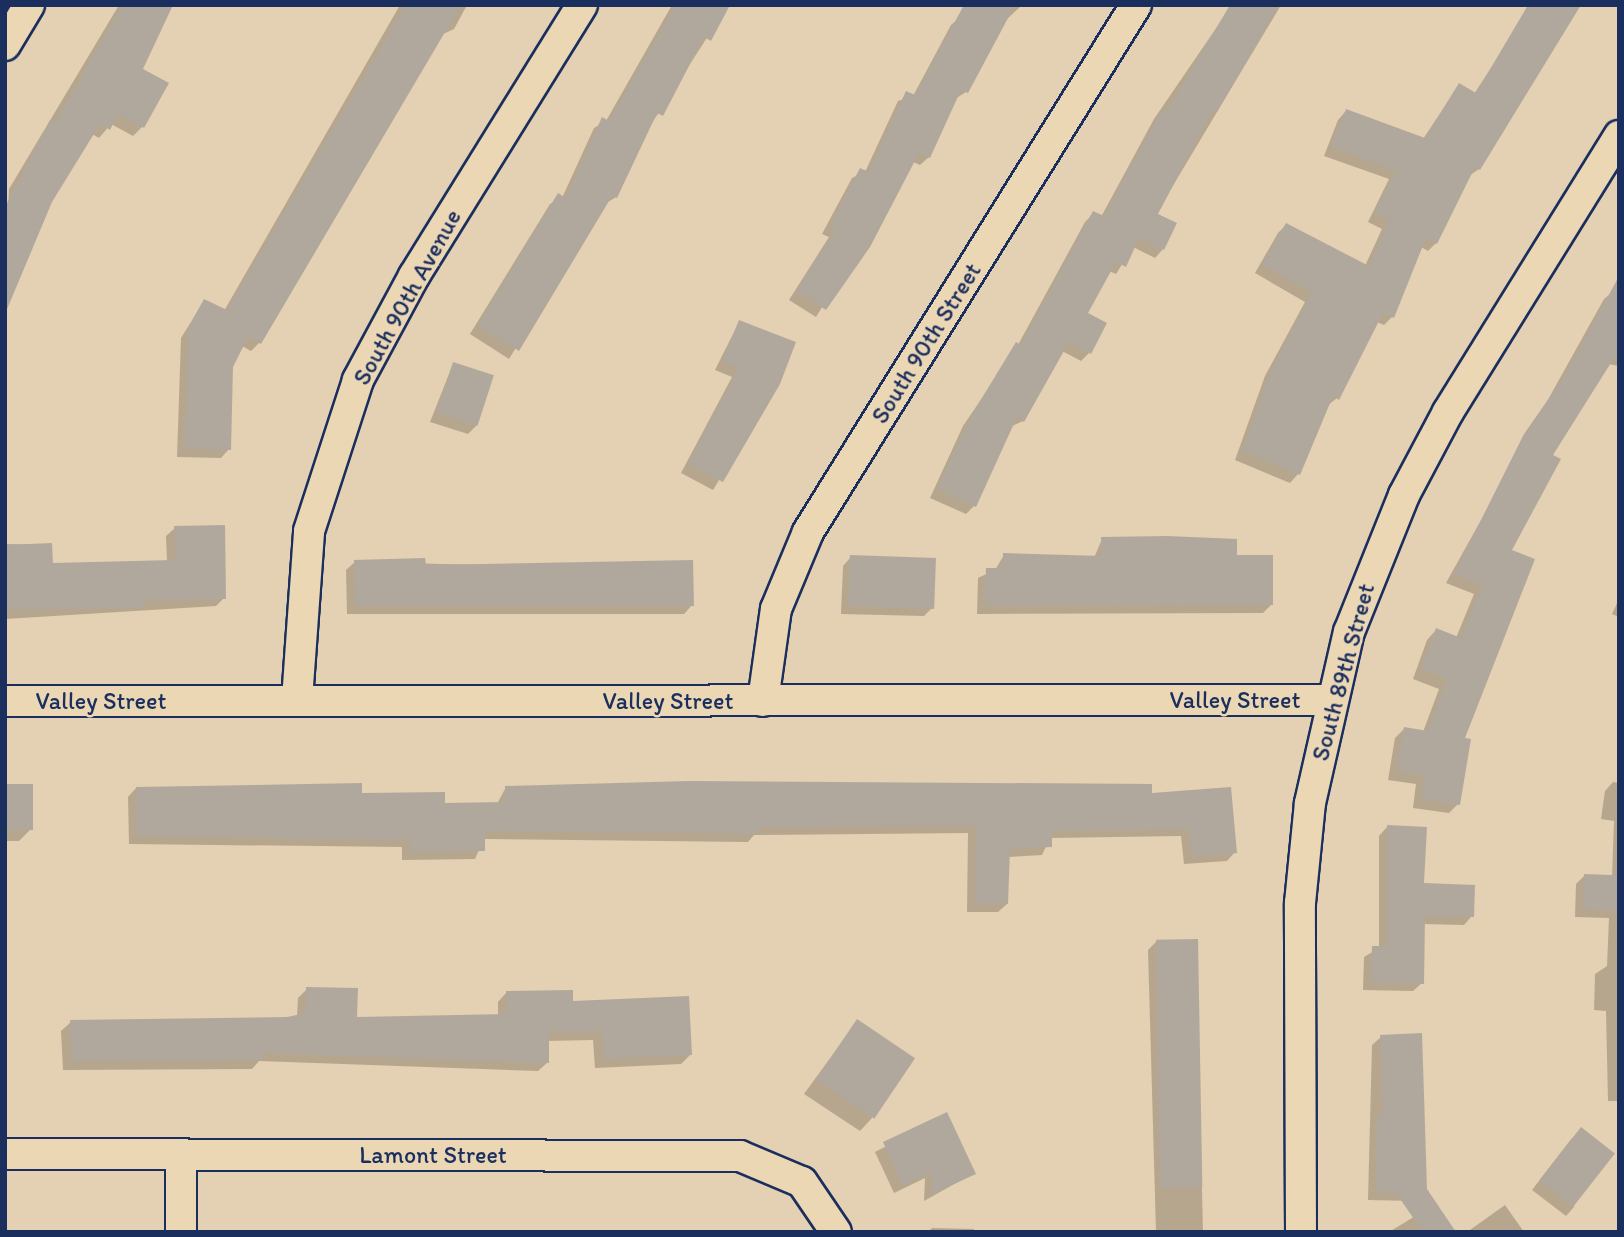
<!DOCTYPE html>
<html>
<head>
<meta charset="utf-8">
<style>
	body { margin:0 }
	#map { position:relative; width:1624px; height:1237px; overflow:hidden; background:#e4d0b2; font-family:Itim,sans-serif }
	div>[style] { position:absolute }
	.shadow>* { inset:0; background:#0003 }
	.building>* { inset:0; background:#b1a89d; transform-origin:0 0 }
	.roads { filter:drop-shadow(2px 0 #1b2f5e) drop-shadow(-2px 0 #1b2f5e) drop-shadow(0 2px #1b2f5e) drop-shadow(0 -2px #1b2f5e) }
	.street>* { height:30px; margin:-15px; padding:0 15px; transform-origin:15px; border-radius:15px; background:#ecd7b5 }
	span { translate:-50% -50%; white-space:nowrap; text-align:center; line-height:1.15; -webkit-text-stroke:5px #ecd7b5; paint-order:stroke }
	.street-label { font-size:24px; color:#1b2f5e }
	.frame { position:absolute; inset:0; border:7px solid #1b2f5e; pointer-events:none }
</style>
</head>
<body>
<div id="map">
	<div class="shadow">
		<i style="clip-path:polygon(119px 5px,172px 5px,141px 69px,142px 127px,133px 136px,111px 124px,99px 138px,92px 134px,5px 279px,9px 189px)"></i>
		<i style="clip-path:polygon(400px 5px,467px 5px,454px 29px,441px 35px,259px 343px,251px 351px,242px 346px,231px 366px,229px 449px,221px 458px,177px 457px,181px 338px,204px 301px,224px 311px)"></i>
		<i style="clip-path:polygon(672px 5px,728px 5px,652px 123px,616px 197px,605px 204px,509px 359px,470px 334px,550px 204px,562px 198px,594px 128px,606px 121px)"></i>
		<i style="clip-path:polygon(974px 5px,1022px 5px,1005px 21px,966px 92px,955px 99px,929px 157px,920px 165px,913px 162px,816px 317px,789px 300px,829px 237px,822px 234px,852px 178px,865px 172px,898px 101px,913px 96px,951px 25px)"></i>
		<i style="clip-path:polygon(1232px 5px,1281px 5px,1156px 214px,1163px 249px,1155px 258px,1133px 247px,1116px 274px,1109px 271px,1086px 314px,1089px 353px,1081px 361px,1062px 351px,1023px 421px,1010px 427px,974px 506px,966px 514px,930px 498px,963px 426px,1018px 345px,1085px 222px,1093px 214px,1101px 217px,1154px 119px)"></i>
		<i style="clip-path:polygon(1532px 5px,1479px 169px,1469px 176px,1436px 243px,1428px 251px,1421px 247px,1392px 317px,1384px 325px,1377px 322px,1337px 398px,1327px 406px,1298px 474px,1290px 483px,1235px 460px,1265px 376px,1305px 302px,1255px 273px,1278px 233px,1286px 225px,1365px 266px,1382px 229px,1368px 222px,1389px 179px,1324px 156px,1338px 120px,1346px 111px,1423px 139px,1459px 85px,1474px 94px)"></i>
		<i style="clip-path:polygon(1619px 287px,1619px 366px,1608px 364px,1551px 456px,1510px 551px,1462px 739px,1458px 804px,1449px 813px,1413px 808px,1416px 784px,1388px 780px,1395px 738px,1404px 729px,1423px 732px,1439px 689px,1413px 679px,1427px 640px,1436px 630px,1456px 638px,1474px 594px,1446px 583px,1604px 299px)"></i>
		<i style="clip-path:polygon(739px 322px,778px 383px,713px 490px,681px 473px,732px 377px,715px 370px)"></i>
		<i style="clip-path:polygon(453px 364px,477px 425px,468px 434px,430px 422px)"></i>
		<i style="clip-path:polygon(175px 528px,224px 598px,216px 606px,5px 619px,5px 544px,50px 545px,51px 565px,167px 562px,166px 536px)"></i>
		<i style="clip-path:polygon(1102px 539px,1236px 557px,1271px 605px,1263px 613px,977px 614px,978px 578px,995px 570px,1004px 555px,1094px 558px)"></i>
		<i style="clip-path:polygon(851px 557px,933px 607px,924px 616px,841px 614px,843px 566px)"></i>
		<i style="clip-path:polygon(355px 562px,626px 568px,692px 605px,684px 614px,347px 614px,346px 570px)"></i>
		<i style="clip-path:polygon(1619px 599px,1619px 617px,1612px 614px)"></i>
		<i style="clip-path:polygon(1613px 782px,1619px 783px,1619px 1101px,1608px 1101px,1606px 1011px,1594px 1010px,1595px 974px,1607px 966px,1609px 918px,1575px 917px,1576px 884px,1584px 876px,1612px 877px,1614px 821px,1601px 819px,1605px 791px)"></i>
		<i style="clip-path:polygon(5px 786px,30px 830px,19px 841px,5px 841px)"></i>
		<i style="clip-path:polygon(506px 787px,1150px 795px,1235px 852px,1227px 861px,1184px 864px,1181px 836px,1050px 838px,1042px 855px,1008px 857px,1007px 904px,998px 912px,967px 912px,968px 833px,754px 835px,748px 842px,484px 839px,475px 859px,402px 860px,402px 847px,129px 844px,128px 797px,136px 788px,361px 795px,444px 804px,497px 804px)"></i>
		<i style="clip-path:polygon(1387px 827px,1422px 884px,1472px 916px,1464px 925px,1423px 924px,1422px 983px,1413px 991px,1363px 990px,1364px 957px,1379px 948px,1379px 836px)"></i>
		<i style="clip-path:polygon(1196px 941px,1203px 1232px,1156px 1232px,1148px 950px,1156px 942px)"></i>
		<i style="clip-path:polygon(307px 989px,355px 1018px,498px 1016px,498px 1002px,507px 992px,571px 1003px,690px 1055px,681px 1064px,595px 1068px,593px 1040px,547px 1041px,548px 1062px,538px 1071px,259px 1061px,252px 1069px,63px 1070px,61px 1031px,71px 1022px,287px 1018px,297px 1016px,298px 998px)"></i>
		<i style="clip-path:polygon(857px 1021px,872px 1118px,860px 1131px,804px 1094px)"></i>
		<i style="clip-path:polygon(1381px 1037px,1416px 1201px,1368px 1200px,1372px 1045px)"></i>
		<i style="clip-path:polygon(946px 1115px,974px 1173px,924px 1201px,925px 1178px,894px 1193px,875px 1152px)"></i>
		<i style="clip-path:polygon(1572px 1138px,1574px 1207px,1566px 1216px,1532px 1190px)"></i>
		<i style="clip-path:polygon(1435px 1204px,1453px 1232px,1389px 1232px)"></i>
		<i style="clip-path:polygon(1505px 1205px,1524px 1232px,1467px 1232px)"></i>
		<i style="clip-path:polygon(932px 1228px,974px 1229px,974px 1232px,928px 1232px)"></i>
	</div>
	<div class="building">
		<i style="clip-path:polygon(123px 5px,173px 5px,143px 69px,169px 83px,144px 128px,118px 114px,110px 130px,100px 124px,52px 202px,5px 314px,5px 207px,50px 120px,55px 123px)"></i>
		<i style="clip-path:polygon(406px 5px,461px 5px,261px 344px,248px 337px,233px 367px,231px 450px,185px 449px,188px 328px,204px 299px,227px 310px)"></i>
		<i style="clip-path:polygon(676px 5px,730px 5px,711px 41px,704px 37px,663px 116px,657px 113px,617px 198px,612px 196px,519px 351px,478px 325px,558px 193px,566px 198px,602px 117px,609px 121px)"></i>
		<i style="clip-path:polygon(964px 5px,1015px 5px,968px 93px,961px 90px,930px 158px,919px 153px,870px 247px,826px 310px,796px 291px,836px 229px,830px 225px,860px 168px,869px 172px,906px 91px,915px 95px)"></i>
		<i style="clip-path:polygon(1230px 5px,1279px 5px,1217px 112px,1213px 110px,1158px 214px,1177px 223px,1164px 250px,1139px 238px,1126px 267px,1116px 262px,1088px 313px,1107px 323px,1091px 354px,1069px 342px,1024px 422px,1017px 417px,976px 507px,937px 489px,971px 416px,1016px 342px,1021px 345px,1093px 211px,1104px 216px,1162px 109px,1167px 111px)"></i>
		<i style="clip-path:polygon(1528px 5px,1581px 5px,1480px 170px,1475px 167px,1437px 244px,1426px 238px,1394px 318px,1383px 313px,1339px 400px,1333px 396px,1300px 475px,1242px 451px,1273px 366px,1312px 293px,1262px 264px,1286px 223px,1369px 266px,1389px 220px,1375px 213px,1396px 171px,1331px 147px,1346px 109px,1425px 138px,1459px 83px,1476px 93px)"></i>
		<i style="clip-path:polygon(1619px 276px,1619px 350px,1553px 455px,1561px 459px,1512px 550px,1535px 559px,1465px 738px,1471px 739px,1460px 805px,1421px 799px,1425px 776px,1397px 771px,1404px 727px,1428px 731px,1447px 679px,1421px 669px,1436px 628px,1461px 638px,1482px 585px,1454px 574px,1524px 434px,1568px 371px)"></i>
		<i style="clip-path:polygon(739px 320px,796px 342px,780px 384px,723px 482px,688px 464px,739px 368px,722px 362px)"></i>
		<i style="left:453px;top:362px;width:43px;height:53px;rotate:18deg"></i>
		<i style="clip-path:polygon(225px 525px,226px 599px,145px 600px,145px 608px,5px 610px,5px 545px,52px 543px,53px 563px,175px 560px,174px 526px)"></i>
		<i style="clip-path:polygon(1167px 536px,1237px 539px,1237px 555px,1273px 555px,1273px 605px,985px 606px,986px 568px,1003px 568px,1003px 553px,1102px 556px,1101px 537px)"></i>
		<i style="left:850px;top:555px;width:86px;height:51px;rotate:2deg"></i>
		<i style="clip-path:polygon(425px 558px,426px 565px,693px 560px,694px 606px,355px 606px,354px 560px)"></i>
		<i style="clip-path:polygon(689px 781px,1152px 784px,1152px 793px,1231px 787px,1237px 853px,1192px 857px,1189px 829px,1052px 831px,1052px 847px,1010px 849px,1008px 904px,975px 904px,976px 825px,758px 828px,758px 834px,485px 831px,485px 851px,410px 852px,410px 840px,136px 836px,136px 787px,362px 783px,362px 793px,445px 792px,445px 803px,505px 802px,505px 786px)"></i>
		<i style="left:5px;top:784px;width:28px;height:46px"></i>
		<i style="clip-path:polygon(1387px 825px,1427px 827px,1424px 883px,1475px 885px,1474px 917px,1425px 916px,1424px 984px,1371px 982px,1372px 946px,1387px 946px)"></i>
		<i style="left:1584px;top:874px;width:35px;height:35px;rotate:2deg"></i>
		<i style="left:1198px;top:939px;width:248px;height:42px;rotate:89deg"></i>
		<i style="clip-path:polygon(306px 987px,358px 988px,357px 1017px,507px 1014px,506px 991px,573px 990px,573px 1001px,689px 996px,692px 1055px,604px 1059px,602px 1031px,549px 1032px,549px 1063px,263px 1053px,263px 1060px,72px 1061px,70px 1020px,287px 1017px,306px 1013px)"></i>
		<i style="left:857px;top:1019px;width:70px;height:73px;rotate:34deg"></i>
		<i style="clip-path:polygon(1422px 1033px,1427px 1189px,1456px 1232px,1423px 1232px,1396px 1193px,1376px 1193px,1377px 1115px,1383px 1115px,1380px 1035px)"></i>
		<i style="clip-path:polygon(947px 1112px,976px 1174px,932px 1194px,932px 1172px,903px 1186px,883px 1142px)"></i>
		<i style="left:1581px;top:1127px;width:43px;height:68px;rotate:38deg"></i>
	</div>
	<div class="roads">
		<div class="street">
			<i style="left:5px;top:45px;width:47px;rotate:-59deg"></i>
			<i style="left:297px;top:700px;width:169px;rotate:-85.9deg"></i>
			<i style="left:309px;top:531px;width:159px;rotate:-72deg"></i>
			<i style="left:358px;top:380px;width:118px;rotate:-61.7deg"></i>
			<i style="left:414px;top:276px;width:319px;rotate:-58.2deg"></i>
			<i style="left:5px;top:701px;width:1326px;rotate:-0.04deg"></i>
			<i style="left:763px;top:701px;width:93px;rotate:-82deg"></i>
			<i style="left:776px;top:609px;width:83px;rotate:-67.4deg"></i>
			<i style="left:808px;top:532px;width:621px;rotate:-58.1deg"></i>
			<i style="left:5px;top:1154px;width:735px;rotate:0.16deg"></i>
			<i style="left:740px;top:1156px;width:67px;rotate:22.8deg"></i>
			<i style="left:802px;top:1182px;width:60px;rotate:55.8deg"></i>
			<i style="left:181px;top:1232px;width:78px;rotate:-90deg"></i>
			<i style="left:1301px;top:1232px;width:329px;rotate:-90.2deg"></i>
			<i style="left:1300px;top:903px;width:100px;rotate:-84.3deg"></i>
			<i style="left:1310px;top:803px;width:175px;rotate:-77.2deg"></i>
			<i style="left:1349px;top:632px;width:148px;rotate:-68.1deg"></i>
			<i style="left:1404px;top:495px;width:94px;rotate:-62.1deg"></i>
			<i style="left:1448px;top:412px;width:325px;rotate:-58.2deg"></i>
		</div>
	</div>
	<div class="street-label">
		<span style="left:407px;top:297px;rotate:-61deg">South 90th Avenue</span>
		<span style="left:926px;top:343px;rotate:-58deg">South 90th Street</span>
		<span style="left:1343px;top:672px;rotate:-75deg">South 89th Street</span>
		<span style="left:1235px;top:700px">Valley Street</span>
		<span style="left:101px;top:701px">Valley Street</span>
		<span style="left:668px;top:701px">Valley Street</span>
		<span style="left:433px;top:1155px">Lamont Street</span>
	</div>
	<div class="frame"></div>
</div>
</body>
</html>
